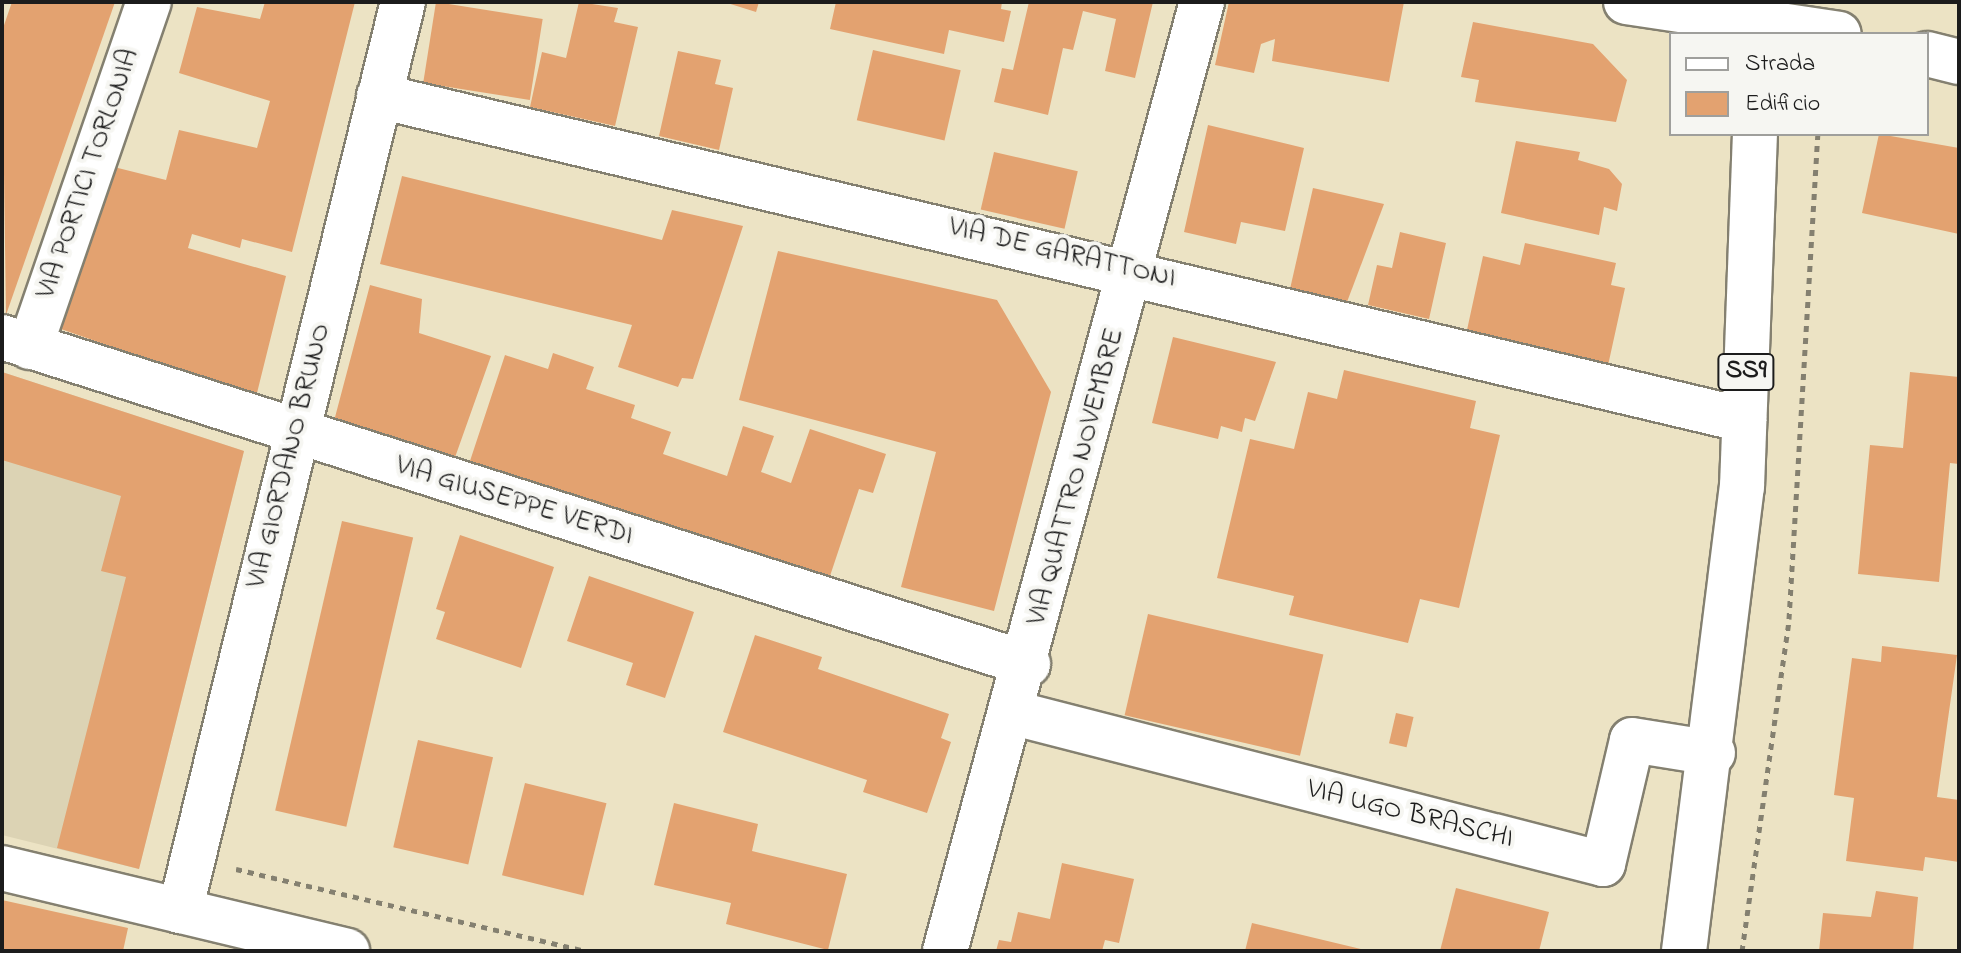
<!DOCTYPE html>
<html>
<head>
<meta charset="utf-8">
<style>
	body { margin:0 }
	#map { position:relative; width:1961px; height:953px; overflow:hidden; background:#ece3c4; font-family:"Indie Flower",sans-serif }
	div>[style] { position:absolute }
	.built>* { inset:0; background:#dcd3b4 }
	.building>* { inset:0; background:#e3a270; transform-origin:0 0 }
	.path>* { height:5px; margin-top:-2.5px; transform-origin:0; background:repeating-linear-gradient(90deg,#848070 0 6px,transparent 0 12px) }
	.roads { filter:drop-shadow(2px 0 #848070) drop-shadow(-2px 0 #848070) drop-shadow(0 2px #848070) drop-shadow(0 -2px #848070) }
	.minor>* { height:44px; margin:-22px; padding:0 22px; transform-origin:22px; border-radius:22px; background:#fff }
	.secondary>* { height:44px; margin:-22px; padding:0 22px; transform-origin:22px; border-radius:22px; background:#fff }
	.primary>* { height:44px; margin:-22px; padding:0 22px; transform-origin:22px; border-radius:22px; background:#fff }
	span { translate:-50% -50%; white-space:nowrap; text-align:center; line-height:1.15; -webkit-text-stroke:8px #f6f6f2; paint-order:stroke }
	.shield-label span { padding:2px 6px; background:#f6f6f2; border:2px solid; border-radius:6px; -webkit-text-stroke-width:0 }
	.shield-label { font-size:26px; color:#1c1c1c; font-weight:700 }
	.street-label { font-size:28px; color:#1c1c1c }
	.frame { position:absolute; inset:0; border:4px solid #1c1c1c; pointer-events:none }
	.legend { position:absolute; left:1669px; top:32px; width:260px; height:104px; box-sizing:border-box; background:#f6f6f2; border:2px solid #9f9f9c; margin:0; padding:10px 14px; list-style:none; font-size:24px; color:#1c1c1c }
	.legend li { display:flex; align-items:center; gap:16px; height:40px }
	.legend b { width:40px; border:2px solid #9f9f9c }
</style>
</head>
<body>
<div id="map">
	<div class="built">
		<i style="clip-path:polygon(2px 372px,244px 451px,139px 869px,2px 835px)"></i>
	</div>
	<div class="building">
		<i style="clip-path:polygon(12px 2px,115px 2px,6px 315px,2px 31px)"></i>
		<i style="clip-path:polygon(265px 2px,355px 2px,292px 252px,242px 239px,240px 248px,192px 234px,188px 248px,286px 276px,256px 397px,58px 328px,114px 167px,166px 180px,179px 130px,257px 148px,270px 101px,179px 73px,197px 7px,260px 19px)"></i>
		<i style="left:436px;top:2px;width:108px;height:82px;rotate:9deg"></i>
		<i style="clip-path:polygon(579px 2px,618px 8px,614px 22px,638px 27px,615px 126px,530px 107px,542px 52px,566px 58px)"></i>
		<i style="clip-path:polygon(724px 2px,759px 2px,756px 12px)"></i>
		<i style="clip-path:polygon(836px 2px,1002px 2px,1001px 9px,1011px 11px,1004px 42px,949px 30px,944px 54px,830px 29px)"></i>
		<i style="clip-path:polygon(1029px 2px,1153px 2px,1135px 78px,1105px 71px,1116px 19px,1083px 11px,1073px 50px,1063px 48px,1048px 115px,994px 102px,1002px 68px,1013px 70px)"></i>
		<i style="clip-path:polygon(1229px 2px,1404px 2px,1389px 82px,1272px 61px,1275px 39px,1261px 44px,1254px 73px,1215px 65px)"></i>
		<i style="clip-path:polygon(1473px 22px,1593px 44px,1627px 80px,1616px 122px,1475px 102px,1479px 80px,1461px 77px)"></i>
		<i style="left:873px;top:50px;width:90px;height:72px;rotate:13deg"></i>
		<i style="clip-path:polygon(678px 51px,721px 60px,715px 84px,733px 88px,719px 150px,659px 136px)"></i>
		<i style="clip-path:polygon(1208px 125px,1304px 148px,1285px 231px,1241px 222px,1236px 244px,1184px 232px)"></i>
		<i style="clip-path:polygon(1879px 134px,1959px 148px,1959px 234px,1862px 213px)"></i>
		<i style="clip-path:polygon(1516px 141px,1580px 152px,1578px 160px,1609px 169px,1622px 184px,1617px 211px,1604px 207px,1599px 235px,1501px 213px)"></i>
		<i style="left:994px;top:152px;width:86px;height:59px;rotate:13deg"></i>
		<i style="clip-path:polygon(402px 176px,662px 240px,672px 210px,743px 226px,693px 379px,682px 378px,678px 387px,618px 367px,632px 325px,380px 264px)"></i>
		<i style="clip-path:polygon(1313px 188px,1384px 204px,1347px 302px,1290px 289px)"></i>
		<i style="clip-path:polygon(1400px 232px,1446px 243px,1429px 319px,1368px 305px,1377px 265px,1392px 268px)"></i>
		<i style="clip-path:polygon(1525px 243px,1616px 263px,1611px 285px,1625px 288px,1607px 370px,1467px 330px,1483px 256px,1520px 265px)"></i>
		<i style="clip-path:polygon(778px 251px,997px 300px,1051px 392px,994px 611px,901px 587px,936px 452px,739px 400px)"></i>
		<i style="clip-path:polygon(370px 285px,422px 299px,419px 333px,491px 356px,453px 463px,334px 421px)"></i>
		<i style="clip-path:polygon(1173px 337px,1276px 362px,1255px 421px,1245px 418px,1242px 432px,1221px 426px,1218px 439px,1152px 423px)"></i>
		<i style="clip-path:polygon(553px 353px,594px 367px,586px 389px,635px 405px,631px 418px,671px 432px,663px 454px,727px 476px,743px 426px,774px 436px,761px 472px,791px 483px,810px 429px,886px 454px,873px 493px,859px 489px,827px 585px,469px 464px,505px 355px,548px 369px)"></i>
		<i style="clip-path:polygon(1344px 370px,1476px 401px,1470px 428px,1500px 435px,1459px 608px,1420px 599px,1408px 643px,1289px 615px,1294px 596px,1217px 578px,1250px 439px,1294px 449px,1308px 392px,1337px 399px)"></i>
		<i style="clip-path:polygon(2px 372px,244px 451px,139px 869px,57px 848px,126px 577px,101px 571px,121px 496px,2px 460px)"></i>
		<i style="clip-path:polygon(1910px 372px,1959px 377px,1959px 464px,1950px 463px,1939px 582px,1858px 574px,1870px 445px,1903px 448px)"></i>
		<i style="left:342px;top:521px;width:73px;height:297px;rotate:13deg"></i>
		<i style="clip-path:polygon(460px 535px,554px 567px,521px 668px,436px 639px,445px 612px,436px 609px)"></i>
		<i style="clip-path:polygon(589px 576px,694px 612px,665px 698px,626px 685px,633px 663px,567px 641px)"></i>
		<i style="left:1148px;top:614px;width:180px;height:104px;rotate:13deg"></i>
		<i style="clip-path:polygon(755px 635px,822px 657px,818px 669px,949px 714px,941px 738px,951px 742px,927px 813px,863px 792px,867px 780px,723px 732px)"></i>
		<i style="clip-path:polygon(1882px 646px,1957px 655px,1937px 797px,1959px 800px,1959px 862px,1925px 857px,1923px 871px,1846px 861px,1854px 798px,1834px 795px,1852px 658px,1881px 662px)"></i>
		<i style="left:1396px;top:713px;width:18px;height:31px;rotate:13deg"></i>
		<i style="left:418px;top:740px;width:77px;height:110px;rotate:13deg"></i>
		<i style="left:525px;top:783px;width:84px;height:95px;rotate:14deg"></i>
		<i style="clip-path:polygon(674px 803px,758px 824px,752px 851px,847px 874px,828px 950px,726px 924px,731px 903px,654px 885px)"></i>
		<i style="clip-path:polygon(1062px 863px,1134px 879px,1119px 943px,1105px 940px,1102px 951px,996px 951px,999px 940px,1011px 942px,1018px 912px,1050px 919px)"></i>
		<i style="clip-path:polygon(1456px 888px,1549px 912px,1539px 951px,1440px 951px)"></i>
		<i style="clip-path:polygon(1876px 891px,1918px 897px,1913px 951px,1819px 951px,1823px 913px,1871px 917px)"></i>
		<i style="clip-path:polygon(2px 900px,128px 928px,123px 951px,2px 951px)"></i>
		<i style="clip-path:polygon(1252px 923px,1365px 950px,1365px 951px,1245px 951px)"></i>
	</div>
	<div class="path">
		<i style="left:236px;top:869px;width:359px;rotate:13.2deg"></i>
		<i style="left:1742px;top:951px;width:335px;rotate:-81.9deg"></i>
		<i style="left:1789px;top:619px;width:486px;rotate:-86.6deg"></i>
	</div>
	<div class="roads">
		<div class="minor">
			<i style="left:1626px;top:2px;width:215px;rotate:8.5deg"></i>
			<i style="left:1927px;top:54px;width:33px;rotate:14deg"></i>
			<i style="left:379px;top:96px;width:1403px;rotate:13.35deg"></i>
			<i style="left:2px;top:337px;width:1077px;rotate:17.68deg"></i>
			<i style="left:30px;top:347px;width:365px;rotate:-71deg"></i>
			<i style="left:1014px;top:713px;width:608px;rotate:14.38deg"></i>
			<i style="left:1603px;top:864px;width:127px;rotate:-76.8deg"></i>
			<i style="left:1632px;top:740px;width:82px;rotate:9.1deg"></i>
			<i style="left:180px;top:911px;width:936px;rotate:-76.22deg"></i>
			<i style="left:945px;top:951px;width:983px;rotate:-74.85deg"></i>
		</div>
		<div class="secondary">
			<i style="left:2px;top:868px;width:355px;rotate:13.5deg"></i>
		</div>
		<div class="primary">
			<i style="left:1759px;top:2px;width:32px;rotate:90deg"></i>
			<i style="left:1684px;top:951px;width:468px;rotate:-82.9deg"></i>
			<i style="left:1742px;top:487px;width:353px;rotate:-87.9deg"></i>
		</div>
	</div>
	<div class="shield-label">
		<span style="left:1746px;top:372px">SS9</span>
	</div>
	<div class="street-label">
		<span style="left:89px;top:174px;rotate:-71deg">VIA PORTICI TORLONIA</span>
		<span style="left:1062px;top:254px;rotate:13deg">VIA DE GARATTONI</span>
		<span style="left:290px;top:456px;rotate:-76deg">VIA GIORDANO BRUNO</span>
		<span style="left:1077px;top:477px;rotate:-75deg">VIA QUATTRO NOVEMBRE</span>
		<span style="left:514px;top:502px;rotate:17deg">VIA GIUSEPPE VERDI</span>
		<span style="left:1410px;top:815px;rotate:14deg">VIA UGO BRASCHI</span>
	</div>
	<div class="frame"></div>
	<ul class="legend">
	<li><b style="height:10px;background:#fff"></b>Strada</li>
	<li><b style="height:22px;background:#e3a270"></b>Edificio</li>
	</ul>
</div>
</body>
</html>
